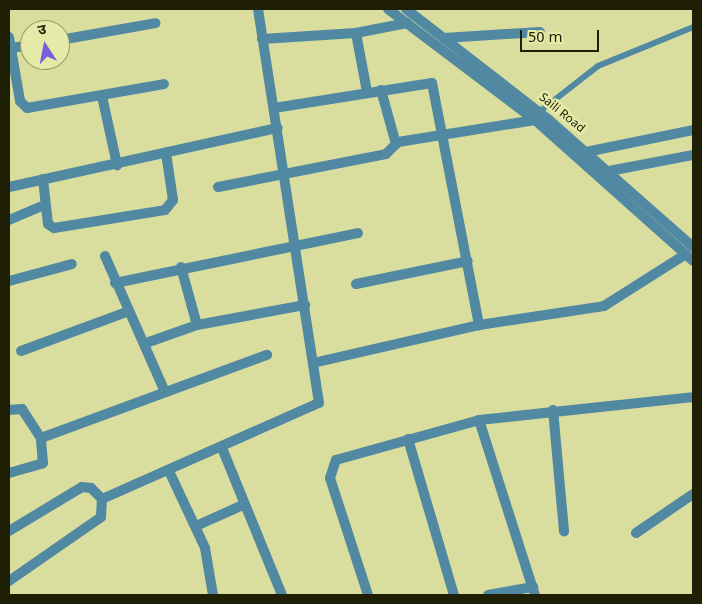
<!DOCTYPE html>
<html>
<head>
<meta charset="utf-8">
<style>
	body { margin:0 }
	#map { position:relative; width:702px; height:604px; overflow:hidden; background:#d9dd9d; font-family:Georgia,"Noto Sans Devanagari",serif }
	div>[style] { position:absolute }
	.service>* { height:6px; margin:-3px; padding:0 3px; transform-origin:3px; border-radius:3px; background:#5188a2 }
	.minor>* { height:10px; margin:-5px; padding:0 5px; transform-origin:5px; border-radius:5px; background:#5188a2 }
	span { translate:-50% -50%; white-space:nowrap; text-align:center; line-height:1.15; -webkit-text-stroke:5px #e6eaa9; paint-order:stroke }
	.street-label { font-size:12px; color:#1f1f06 }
	.frame { position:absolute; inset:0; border:10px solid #1f1f06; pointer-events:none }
	.north { position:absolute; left:20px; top:20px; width:50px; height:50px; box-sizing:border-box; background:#e6eaa9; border:1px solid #969968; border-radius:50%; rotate:349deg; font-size:14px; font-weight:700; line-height:20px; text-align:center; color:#1f1f06 }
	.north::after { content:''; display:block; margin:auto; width:18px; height:22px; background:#7a5dd8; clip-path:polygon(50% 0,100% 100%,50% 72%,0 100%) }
	.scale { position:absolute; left:520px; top:30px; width:79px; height:22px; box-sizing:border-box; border:2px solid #1f1f06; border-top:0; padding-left:6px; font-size:15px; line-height:18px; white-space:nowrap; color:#1f1f06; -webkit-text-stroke:4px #e6eaa9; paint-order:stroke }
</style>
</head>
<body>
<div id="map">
	<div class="service">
		<i style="left:539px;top:112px;width:75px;rotate:-37.9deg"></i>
		<i style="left:598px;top:66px;width:103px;rotate:-22.3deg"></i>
	</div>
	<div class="minor">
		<i style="left:388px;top:9px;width:184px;rotate:37.1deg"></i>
		<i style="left:535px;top:120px;width:212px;rotate:41.7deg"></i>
		<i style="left:406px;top:9px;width:181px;rotate:37.8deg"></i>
		<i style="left:549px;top:120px;width:192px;rotate:41.4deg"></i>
		<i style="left:356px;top:33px;width:60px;rotate:79.4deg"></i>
		<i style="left:9px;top:37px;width:65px;rotate:80.2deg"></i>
		<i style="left:20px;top:101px;width:10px;rotate:45deg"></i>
		<i style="left:27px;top:108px;width:139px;rotate:-9.9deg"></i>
		<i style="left:444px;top:38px;width:96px;rotate:-3.6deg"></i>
		<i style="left:262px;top:39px;width:94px;rotate:-3.7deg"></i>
		<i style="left:356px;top:33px;width:52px;rotate:-11.1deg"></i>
		<i style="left:60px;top:40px;width:97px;rotate:-10deg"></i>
		<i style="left:12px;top:48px;width:18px;rotate:-9deg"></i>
		<i style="left:381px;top:90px;width:56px;rotate:74.5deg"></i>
		<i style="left:102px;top:96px;width:71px;rotate:77.7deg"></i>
		<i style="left:274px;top:108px;width:160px;rotate:-9deg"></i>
		<i style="left:432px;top:83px;width:247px;rotate:79deg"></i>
		<i style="left:586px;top:152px;width:109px;rotate:-11.6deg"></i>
		<i style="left:609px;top:171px;width:86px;rotate:-10.8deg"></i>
		<i style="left:43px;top:179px;width:45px;rotate:83.7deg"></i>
		<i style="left:48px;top:224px;width:7px;rotate:34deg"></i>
		<i style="left:54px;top:228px;width:112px;rotate:-9.2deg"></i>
		<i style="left:165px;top:210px;width:13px;rotate:-51deg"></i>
		<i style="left:173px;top:200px;width:48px;rotate:-98.5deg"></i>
		<i style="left:9px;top:187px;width:275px;rotate:-12.4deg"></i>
		<i style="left:218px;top:187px;width:171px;rotate:-11.1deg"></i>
		<i style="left:386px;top:154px;width:17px;rotate:-45deg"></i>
		<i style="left:398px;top:142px;width:139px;rotate:-9.1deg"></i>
		<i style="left:9px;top:220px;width:39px;rotate:-23deg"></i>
		<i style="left:105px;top:256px;width:146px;rotate:66.2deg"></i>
		<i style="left:181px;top:267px;width:60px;rotate:74.6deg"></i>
		<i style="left:9px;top:281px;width:65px;rotate:-15.1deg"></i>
		<i style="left:115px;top:283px;width:248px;rotate:-11.6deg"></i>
		<i style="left:356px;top:284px;width:114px;rotate:-11.6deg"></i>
		<i style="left:146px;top:343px;width:54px;rotate:-19.4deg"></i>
		<i style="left:197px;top:325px;width:110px;rotate:-10.5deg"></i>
		<i style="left:21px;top:351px;width:115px;rotate:-20.3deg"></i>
		<i style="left:313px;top:363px;width:170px;rotate:-12.9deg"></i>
		<i style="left:479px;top:325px;width:126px;rotate:-8.6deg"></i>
		<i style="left:604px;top:306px;width:97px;rotate:-32.4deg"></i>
		<i style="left:9px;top:410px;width:13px;rotate:-4deg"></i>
		<i style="left:22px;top:409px;width:35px;rotate:57deg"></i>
		<i style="left:41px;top:438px;width:241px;rotate:-20.2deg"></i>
		<i style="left:553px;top:410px;width:122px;rotate:84.8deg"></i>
		<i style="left:479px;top:420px;width:184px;rotate:72.3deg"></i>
		<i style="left:408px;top:439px;width:163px;rotate:73.6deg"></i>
		<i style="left:222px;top:448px;width:159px;rotate:67.8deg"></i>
		<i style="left:169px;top:471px;width:85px;rotate:64.9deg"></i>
		<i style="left:205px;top:548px;width:48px;rotate:80.3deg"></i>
		<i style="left:9px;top:473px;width:35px;rotate:-16deg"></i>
		<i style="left:43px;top:463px;width:25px;rotate:-95deg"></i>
		<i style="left:196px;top:526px;width:51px;rotate:-24.1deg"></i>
		<i style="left:9px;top:531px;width:85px;rotate:-31.1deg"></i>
		<i style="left:82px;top:487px;width:9px;rotate:6deg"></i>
		<i style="left:91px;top:488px;width:16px;rotate:45deg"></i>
		<i style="left:636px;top:533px;width:69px;rotate:-34.4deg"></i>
		<i style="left:9px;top:581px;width:112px;rotate:-34.8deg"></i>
		<i style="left:101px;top:517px;width:18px;rotate:-87deg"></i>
		<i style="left:102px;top:499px;width:237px;rotate:-23.9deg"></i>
		<i style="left:319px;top:403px;width:399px;rotate:-98.8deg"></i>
		<i style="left:368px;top:595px;width:123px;rotate:-108deg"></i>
		<i style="left:330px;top:478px;width:19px;rotate:-72deg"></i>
		<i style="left:336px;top:460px;width:148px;rotate:-15.6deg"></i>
		<i style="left:479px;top:420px;width:215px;rotate:-6.1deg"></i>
		<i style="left:488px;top:595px;width:46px;rotate:-10.1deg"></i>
	</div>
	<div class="street-label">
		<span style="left:561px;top:114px;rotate:39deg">Saili Road</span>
	</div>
	<div class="frame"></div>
	<div class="north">उ</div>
	<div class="scale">50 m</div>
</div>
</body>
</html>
